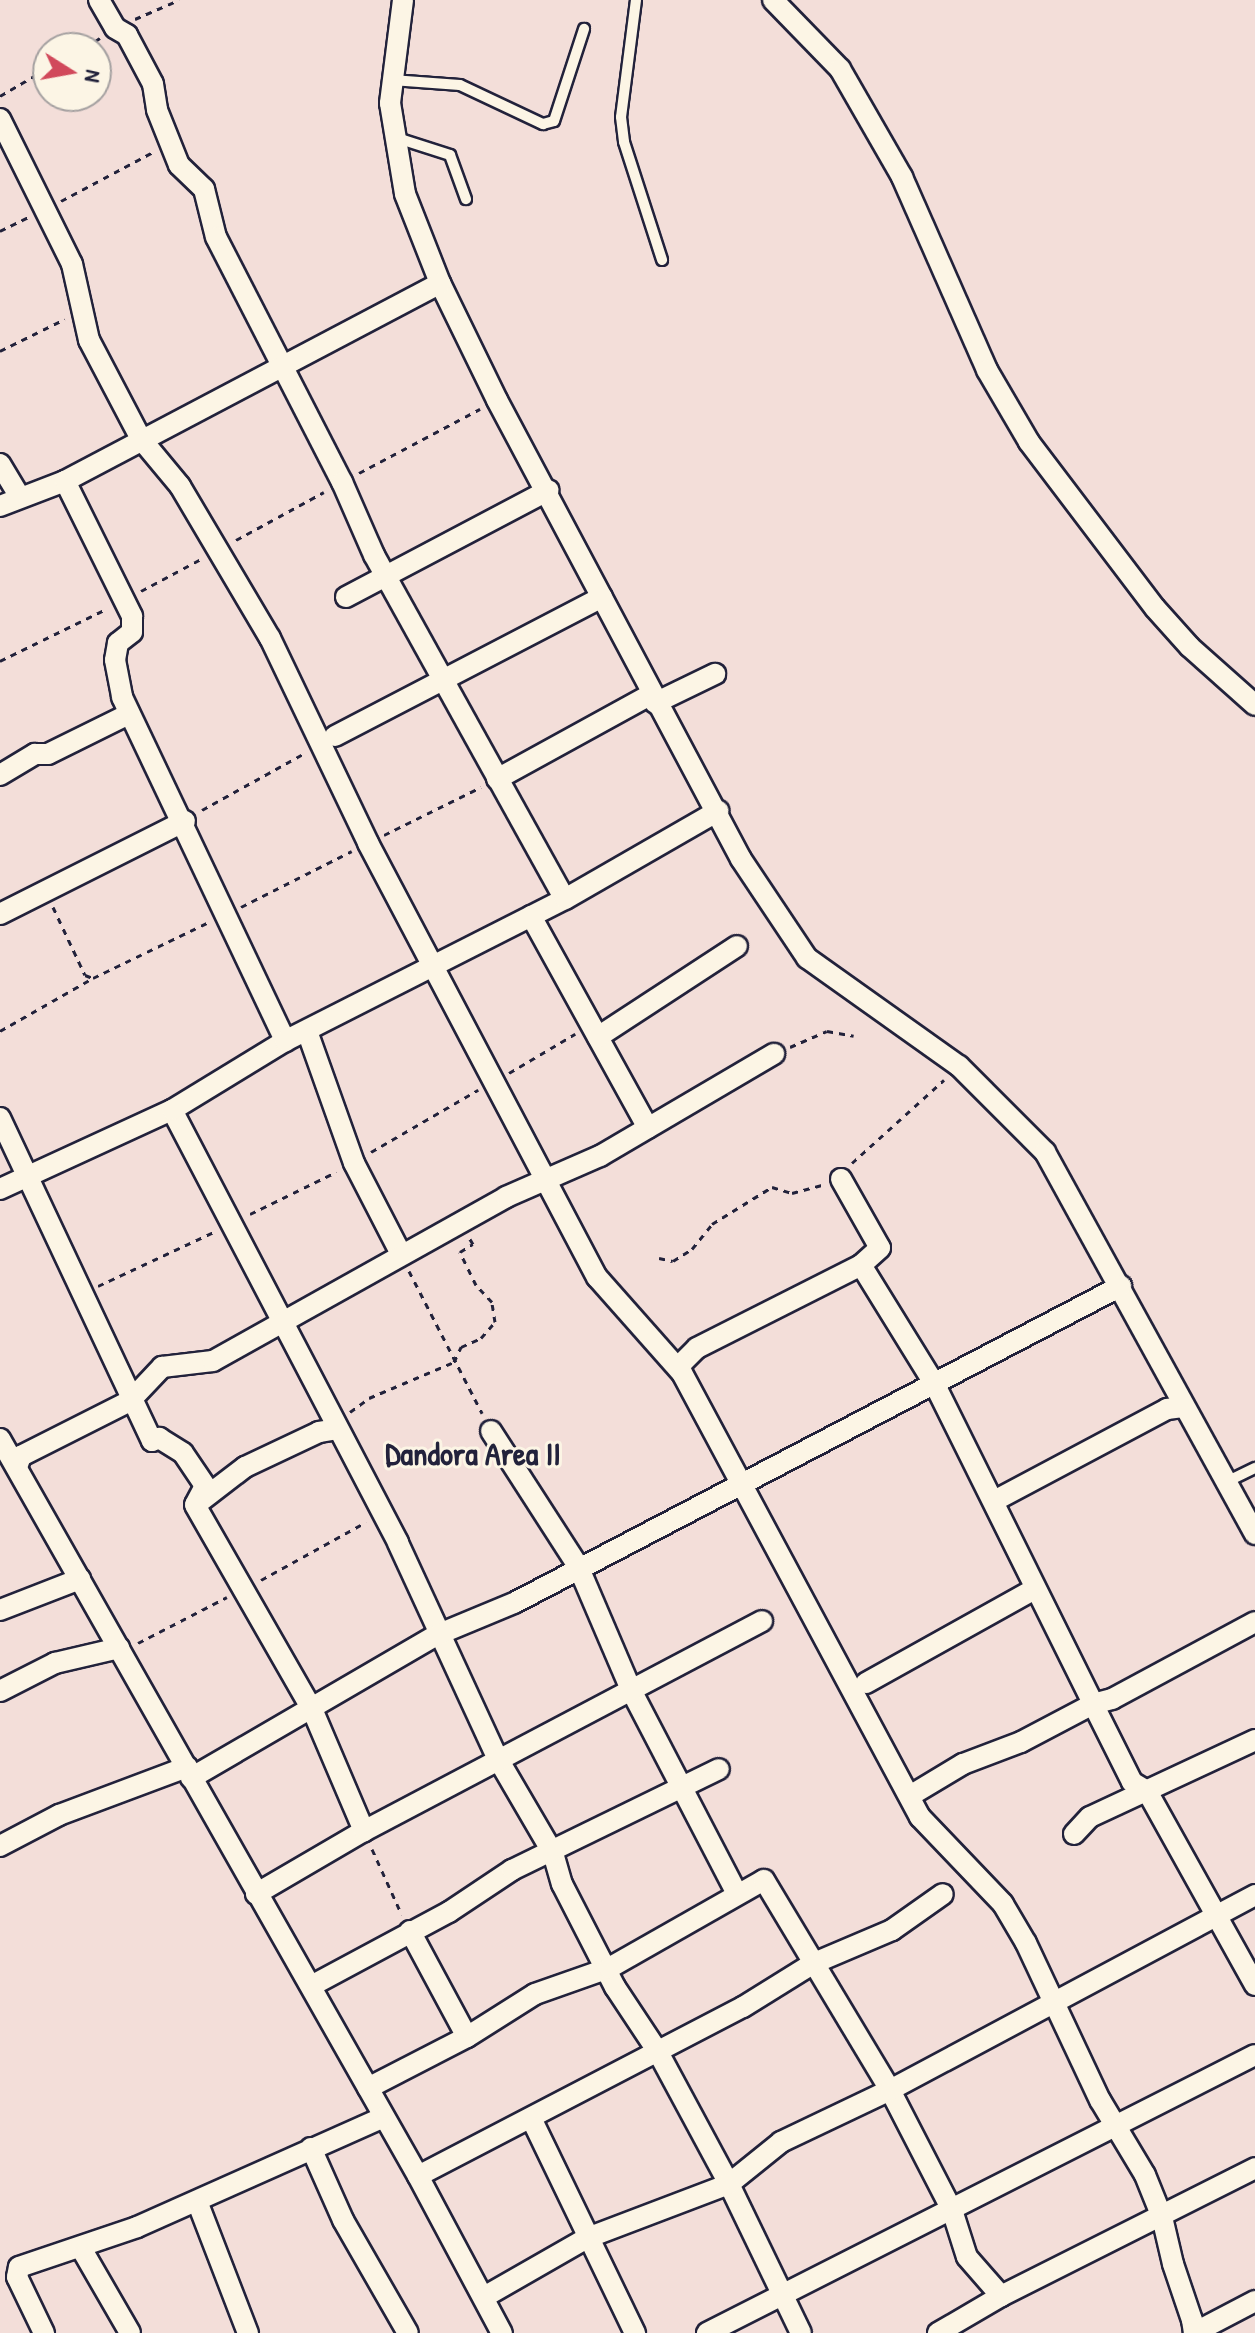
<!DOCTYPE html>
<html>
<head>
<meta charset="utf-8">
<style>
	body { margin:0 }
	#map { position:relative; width:1255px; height:2333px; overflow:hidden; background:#f3ded9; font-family:"Patrick Hand",sans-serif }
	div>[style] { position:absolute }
	.path>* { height:3px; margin-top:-1.5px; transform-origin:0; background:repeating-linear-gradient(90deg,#22223b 0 6px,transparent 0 12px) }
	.roads { filter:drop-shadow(2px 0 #22223b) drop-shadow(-2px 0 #22223b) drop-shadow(0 2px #22223b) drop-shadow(0 -2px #22223b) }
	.lane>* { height:10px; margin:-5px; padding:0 5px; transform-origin:5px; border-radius:5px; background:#fcf5e5 }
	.street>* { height:20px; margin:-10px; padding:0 10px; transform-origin:10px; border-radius:10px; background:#fcf5e5 }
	span { translate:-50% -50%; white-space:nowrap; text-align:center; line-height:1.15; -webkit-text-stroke:6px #fcf5e5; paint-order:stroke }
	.quarter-label { font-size:32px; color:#22223b; font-weight:700 }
	.north { position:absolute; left:32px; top:32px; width:80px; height:80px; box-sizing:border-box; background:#fcf5e5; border:2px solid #a5a1a1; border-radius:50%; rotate:101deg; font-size:22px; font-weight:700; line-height:32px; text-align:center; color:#22223b }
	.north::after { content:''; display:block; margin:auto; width:28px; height:36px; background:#d1495b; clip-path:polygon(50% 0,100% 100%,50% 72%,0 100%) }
</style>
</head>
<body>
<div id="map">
	<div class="path">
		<i style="left:135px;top:19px;width:48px;rotate:-23.4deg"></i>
		<i style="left:85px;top:48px;width:18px;rotate:-34deg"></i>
		<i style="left:0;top:96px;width:56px;rotate:-30.3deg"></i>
		<i style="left:61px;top:201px;width:104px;rotate:-28deg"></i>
		<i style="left:0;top:231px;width:32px;rotate:-26deg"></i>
		<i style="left:0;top:351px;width:72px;rotate:-26.2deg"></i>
		<i style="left:359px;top:473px;width:137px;rotate:-27.9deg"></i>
		<i style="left:236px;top:540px;width:100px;rotate:-28.6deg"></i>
		<i style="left:141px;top:591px;width:68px;rotate:-28.1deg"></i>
		<i style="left:0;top:661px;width:118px;rotate:-26.1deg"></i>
		<i style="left:202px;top:810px;width:115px;rotate:-29deg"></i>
		<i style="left:384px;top:835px;width:108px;rotate:-26.3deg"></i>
		<i style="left:53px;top:907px;width:75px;rotate:64.8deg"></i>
		<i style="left:85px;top:975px;width:9px;rotate:21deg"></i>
		<i style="left:241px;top:907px;width:124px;rotate:-26.8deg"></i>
		<i style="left:0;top:1031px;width:107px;rotate:-29.7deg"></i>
		<i style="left:93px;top:978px;width:129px;rotate:-25.8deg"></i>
		<i style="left:790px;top:1047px;width:40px;rotate:-23.4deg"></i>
		<i style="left:827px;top:1031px;width:27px;rotate:10deg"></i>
		<i style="left:509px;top:1073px;width:77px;rotate:-30.6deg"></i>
		<i style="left:371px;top:1152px;width:124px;rotate:-30.1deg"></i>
		<i style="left:852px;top:1163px;width:124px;rotate:-42.1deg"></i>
		<i style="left:250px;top:1214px;width:96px;rotate:-26deg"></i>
		<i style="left:659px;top:1258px;width:14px;rotate:12deg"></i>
		<i style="left:673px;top:1261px;width:22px;rotate:-32deg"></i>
		<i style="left:692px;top:1249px;width:32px;rotate:-51deg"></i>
		<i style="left:712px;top:1224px;width:70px;rotate:-31.7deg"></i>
		<i style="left:772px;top:1187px;width:21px;rotate:17deg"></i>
		<i style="left:792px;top:1193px;width:31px;rotate:-15deg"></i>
		<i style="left:409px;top:1271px;width:160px;rotate:62.8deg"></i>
		<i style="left:98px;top:1286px;width:128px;rotate:-25deg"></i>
		<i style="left:350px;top:1412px;width:24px;rotate:-36deg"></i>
		<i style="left:369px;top:1398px;width:92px;rotate:-23deg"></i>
		<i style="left:454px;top:1362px;width:17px;rotate:-65deg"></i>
		<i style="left:461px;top:1347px;width:22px;rotate:-24deg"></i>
		<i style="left:481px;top:1338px;width:21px;rotate:-49deg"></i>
		<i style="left:495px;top:1322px;width:20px;rotate:-99deg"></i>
		<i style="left:492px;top:1302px;width:23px;rotate:-133deg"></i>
		<i style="left:476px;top:1285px;width:37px;rotate:-116deg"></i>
		<i style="left:460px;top:1252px;width:15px;rotate:-32deg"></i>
		<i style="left:473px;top:1244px;width:6px;rotate:-121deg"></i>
		<i style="left:261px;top:1580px;width:120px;rotate:-28.9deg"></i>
		<i style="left:138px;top:1643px;width:100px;rotate:-27.3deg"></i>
		<i style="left:372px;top:1849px;width:72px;rotate:65.6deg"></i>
	</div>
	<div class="roads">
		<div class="lane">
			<i style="left:636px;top:0;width:118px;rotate:97.3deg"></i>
			<i style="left:621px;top:117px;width:25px;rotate:83deg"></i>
			<i style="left:624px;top:142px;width:124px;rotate:72.1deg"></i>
			<i style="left:392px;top:80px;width:68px;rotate:4.2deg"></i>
			<i style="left:460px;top:85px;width:92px;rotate:25.2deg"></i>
			<i style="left:543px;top:124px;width:11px;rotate:-15deg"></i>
			<i style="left:554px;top:121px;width:97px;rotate:-71.9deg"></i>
			<i style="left:394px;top:137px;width:59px;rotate:17.8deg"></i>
			<i style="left:450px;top:155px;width:47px;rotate:70deg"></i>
			<i style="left:1228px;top:1481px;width:30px;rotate:-26deg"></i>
		</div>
		<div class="street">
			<i style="left:99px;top:0;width:32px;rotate:60deg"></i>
			<i style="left:115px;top:28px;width:14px;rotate:30deg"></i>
			<i style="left:127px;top:35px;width:55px;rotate:62deg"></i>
			<i style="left:153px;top:84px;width:26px;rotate:81deg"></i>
			<i style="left:157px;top:110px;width:59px;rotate:68.2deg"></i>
			<i style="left:179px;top:165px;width:35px;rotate:44deg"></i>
			<i style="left:204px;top:189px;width:49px;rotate:76deg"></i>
			<i style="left:216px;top:237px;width:276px;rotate:62.8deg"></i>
			<i style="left:342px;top:482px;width:80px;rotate:66.3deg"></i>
			<i style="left:374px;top:555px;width:393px;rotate:61deg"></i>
			<i style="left:403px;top:0;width:104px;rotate:97.2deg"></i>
			<i style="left:390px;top:103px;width:92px;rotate:80.6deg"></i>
			<i style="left:405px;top:194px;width:96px;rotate:68.5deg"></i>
			<i style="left:440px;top:283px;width:130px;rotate:64deg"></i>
			<i style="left:497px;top:400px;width:520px;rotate:62.01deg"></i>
			<i style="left:741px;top:859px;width:119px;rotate:56.3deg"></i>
			<i style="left:807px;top:958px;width:186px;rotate:35.4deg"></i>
			<i style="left:959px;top:1066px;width:122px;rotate:45deg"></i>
			<i style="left:1045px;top:1152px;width:436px;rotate:61.2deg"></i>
			<i style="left:773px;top:0;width:96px;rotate:45.8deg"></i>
			<i style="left:840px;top:69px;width:125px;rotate:60.1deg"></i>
			<i style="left:902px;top:177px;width:211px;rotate:66.2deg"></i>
			<i style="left:987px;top:370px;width:83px;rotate:59.7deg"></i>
			<i style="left:1029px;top:442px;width:208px;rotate:52.8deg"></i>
			<i style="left:1155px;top:608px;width:52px;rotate:48.1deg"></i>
			<i style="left:1190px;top:647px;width:87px;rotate:41.7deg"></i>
			<i style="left:0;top:119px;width:162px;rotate:63.6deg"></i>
			<i style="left:72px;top:264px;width:78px;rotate:77.4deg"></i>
			<i style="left:89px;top:340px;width:112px;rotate:62.3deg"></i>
			<i style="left:141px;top:439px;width:61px;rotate:50.3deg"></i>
			<i style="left:180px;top:486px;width:177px;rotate:59.4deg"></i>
			<i style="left:270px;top:638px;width:227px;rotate:64.4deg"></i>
			<i style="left:368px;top:843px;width:491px;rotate:62.2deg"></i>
			<i style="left:597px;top:1277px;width:128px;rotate:48.5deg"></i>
			<i style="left:682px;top:1373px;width:504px;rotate:61.81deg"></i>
			<i style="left:920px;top:1817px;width:120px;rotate:46.3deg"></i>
			<i style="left:1003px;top:1904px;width:45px;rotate:59.5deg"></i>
			<i style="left:1026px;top:1943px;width:174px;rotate:64.8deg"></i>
			<i style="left:1100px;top:2100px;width:87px;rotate:59deg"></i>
			<i style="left:1145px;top:2175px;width:45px;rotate:68deg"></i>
			<i style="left:1162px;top:2217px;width:48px;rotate:76.8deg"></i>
			<i style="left:1173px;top:2264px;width:59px;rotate:71.3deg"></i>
			<i style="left:1192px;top:2320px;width:13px;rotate:81deg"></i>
			<i style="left:1194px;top:2333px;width:69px;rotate:-27.7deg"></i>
			<i style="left:0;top:464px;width:37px;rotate:59deg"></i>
			<i style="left:65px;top:481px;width:151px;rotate:63.6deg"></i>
			<i style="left:132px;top:616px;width:16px;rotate:90deg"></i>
			<i style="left:132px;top:632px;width:18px;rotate:142deg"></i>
			<i style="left:118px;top:643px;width:17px;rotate:100deg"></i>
			<i style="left:115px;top:660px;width:38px;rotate:79deg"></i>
			<i style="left:122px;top:697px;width:381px;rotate:64.6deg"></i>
			<i style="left:0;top:506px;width:70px;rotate:-21deg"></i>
			<i style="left:65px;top:481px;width:424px;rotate:-27.8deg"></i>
			<i style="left:346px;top:597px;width:229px;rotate:-27.8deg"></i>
			<i style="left:655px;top:703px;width:67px;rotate:-25.8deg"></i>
			<i style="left:335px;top:736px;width:301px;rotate:-27.5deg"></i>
			<i style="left:0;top:775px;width:41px;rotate:-31deg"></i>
			<i style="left:35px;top:754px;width:13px"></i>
			<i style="left:48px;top:754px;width:90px;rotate:-26.3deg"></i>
			<i style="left:497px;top:779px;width:175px;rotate:-28.8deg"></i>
			<i style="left:0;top:914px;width:207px;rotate:-26.7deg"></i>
			<i style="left:531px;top:916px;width:242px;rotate:61.1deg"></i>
			<i style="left:307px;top:1031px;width:140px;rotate:70.4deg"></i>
			<i style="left:354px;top:1163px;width:102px;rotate:62.7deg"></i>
			<i style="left:598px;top:1037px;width:166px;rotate:-33.2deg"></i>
			<i style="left:172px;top:1110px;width:488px;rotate:62.4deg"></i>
			<i style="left:398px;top:1543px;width:238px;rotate:65.2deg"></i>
			<i style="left:498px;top:1759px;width:109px;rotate:59.7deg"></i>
			<i style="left:553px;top:1853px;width:32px;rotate:74deg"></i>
			<i style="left:562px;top:1884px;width:116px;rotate:62.8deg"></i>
			<i style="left:615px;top:1987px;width:78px;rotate:56.5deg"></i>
			<i style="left:658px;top:2052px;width:150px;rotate:61.7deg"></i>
			<i style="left:729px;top:2184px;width:165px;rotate:64.2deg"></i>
			<i style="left:0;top:1118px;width:357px;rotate:64.8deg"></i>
			<i style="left:152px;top:1441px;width:8px;rotate:-23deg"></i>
			<i style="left:159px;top:1438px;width:28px;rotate:32deg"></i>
			<i style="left:183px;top:1453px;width:40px;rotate:56deg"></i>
			<i style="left:205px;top:1486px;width:21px;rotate:118deg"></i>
			<i style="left:195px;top:1505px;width:235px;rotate:60.2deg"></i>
			<i style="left:312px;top:1709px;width:133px;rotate:66.9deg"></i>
			<i style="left:841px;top:1179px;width:79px;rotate:60.5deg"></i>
			<i style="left:880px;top:1248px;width:25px;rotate:138deg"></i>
			<i style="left:861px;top:1265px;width:139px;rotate:58.3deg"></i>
			<i style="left:934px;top:1383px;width:358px;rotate:63.6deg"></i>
			<i style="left:1093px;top:1704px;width:20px;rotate:-15deg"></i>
			<i style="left:1112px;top:1699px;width:162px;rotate:-28.3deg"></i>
			<i style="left:0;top:1189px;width:189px;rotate:-24.7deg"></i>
			<i style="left:172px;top:1110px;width:132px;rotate:-31.4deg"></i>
			<i style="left:285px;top:1041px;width:314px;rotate:-26.9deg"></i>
			<i style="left:565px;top:899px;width:177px;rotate:-29.9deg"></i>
			<i style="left:684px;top:1361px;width:18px;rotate:-45deg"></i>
			<i style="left:697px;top:1348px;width:184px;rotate:-26.8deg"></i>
			<i style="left:491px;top:1431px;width:161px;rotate:57.2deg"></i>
			<i style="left:578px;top:1566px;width:137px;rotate:66.8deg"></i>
			<i style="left:632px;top:1692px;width:228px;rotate:62.5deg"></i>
			<i style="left:0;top:1439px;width:847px;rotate:60.44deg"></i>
			<i style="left:418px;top:2176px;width:178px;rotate:61.9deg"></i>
			<i style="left:17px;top:1467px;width:12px;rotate:-70deg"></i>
			<i style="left:21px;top:1456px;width:122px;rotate:-26.8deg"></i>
			<i style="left:130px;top:1401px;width:47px;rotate:-46.7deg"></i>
			<i style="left:162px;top:1367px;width:51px;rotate:-6.7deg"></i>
			<i style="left:213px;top:1361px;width:336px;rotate:-29.2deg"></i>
			<i style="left:506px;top:1197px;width:103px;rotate:-23.6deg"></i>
			<i style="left:600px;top:1156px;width:202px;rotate:-30.4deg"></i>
			<i style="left:994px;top:1501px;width:196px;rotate:-28deg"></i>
			<i style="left:1167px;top:1409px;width:16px;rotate:-7deg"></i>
			<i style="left:198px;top:1503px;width:59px;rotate:-37.5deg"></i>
			<i style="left:245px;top:1467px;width:82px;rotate:-25.3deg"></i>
			<i style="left:319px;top:1432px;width:18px;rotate:-9deg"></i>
			<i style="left:0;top:1610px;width:86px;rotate:-21.2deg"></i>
			<i style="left:866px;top:1683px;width:191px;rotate:-29.1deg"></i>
			<i style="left:0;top:1691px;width:62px;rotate:-27deg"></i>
			<i style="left:55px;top:1663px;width:66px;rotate:-13.2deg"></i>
			<i style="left:191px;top:1778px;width:285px;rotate:-30.2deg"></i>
			<i style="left:437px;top:1635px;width:83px;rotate:-22.6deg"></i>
			<i style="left:514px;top:1603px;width:685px;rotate:-27.58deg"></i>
			<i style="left:913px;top:1794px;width:58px;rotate:-31deg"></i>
			<i style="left:963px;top:1764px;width:62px;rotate:-20.8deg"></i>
			<i style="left:1021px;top:1742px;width:81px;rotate:-27.8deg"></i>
			<i style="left:1093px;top:1704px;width:87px;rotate:63.4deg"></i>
			<i style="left:1132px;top:1782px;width:17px;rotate:31deg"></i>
			<i style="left:1147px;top:1791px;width:222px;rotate:60.9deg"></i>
			<i style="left:1074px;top:1834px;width:23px;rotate:-47deg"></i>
			<i style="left:1090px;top:1817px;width:182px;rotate:-25deg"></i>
			<i style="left:0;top:1846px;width:67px;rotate:-27.7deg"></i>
			<i style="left:59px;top:1815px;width:137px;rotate:-20.6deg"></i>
			<i style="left:256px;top:1894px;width:125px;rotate:-30.3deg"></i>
			<i style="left:364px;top:1831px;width:450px;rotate:-27.8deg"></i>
			<i style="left:410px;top:1931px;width:120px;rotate:61.7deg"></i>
			<i style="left:311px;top:1986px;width:157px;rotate:-28.2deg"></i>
			<i style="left:449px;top:1912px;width:76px;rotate:-33.7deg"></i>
			<i style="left:512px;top:1870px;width:230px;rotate:-26deg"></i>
			<i style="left:368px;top:2088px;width:111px;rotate:-27.3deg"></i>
			<i style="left:467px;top:2037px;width:80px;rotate:-32.3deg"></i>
			<i style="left:535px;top:1994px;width:78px;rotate:-19.4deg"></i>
			<i style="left:609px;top:1968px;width:178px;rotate:-29.6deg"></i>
			<i style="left:764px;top:1880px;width:245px;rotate:59deg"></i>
			<i style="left:890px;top:2090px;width:135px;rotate:62.7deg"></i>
			<i style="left:952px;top:2210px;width:49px;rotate:72.3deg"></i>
			<i style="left:967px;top:2257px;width:52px;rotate:48.9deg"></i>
			<i style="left:532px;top:2120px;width:237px;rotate:64.2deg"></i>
			<i style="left:311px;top:2148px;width:79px;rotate:66deg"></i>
			<i style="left:343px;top:2220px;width:130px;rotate:60.1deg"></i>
			<i style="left:418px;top:2176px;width:366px;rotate:-27.5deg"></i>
			<i style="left:743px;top:2007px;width:81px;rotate:-31.9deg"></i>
			<i style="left:812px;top:1964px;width:87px;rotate:-23deg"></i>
			<i style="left:892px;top:1930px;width:62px;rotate:-35.2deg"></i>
			<i style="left:197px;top:2201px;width:142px;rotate:68.9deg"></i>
			<i style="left:81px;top:2248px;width:98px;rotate:60deg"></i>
			<i style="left:484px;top:2297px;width:119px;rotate:-29.8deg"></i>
			<i style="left:587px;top:2238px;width:152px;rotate:-20.8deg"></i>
			<i style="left:729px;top:2184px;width:67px;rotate:-38.9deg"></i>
			<i style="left:781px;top:2142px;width:121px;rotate:-25.5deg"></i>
			<i style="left:890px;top:2090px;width:414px;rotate:-28.1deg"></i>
			<i style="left:44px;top:2333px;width:62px;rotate:-115.7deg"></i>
			<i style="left:17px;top:2277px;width:10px;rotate:-79deg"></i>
			<i style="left:19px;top:2267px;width:125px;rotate:-18.7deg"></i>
			<i style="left:137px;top:2227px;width:268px;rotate:-24deg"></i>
			<i style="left:707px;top:2333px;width:614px;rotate:-26.9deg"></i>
			<i style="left:938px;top:2333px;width:73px;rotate:-30.4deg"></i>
			<i style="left:1001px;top:2296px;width:284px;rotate:-26.7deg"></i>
		</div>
	</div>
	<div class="quarter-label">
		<span style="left:473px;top:1454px">Dandora Area II</span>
	</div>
	<div class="north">N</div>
</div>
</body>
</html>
